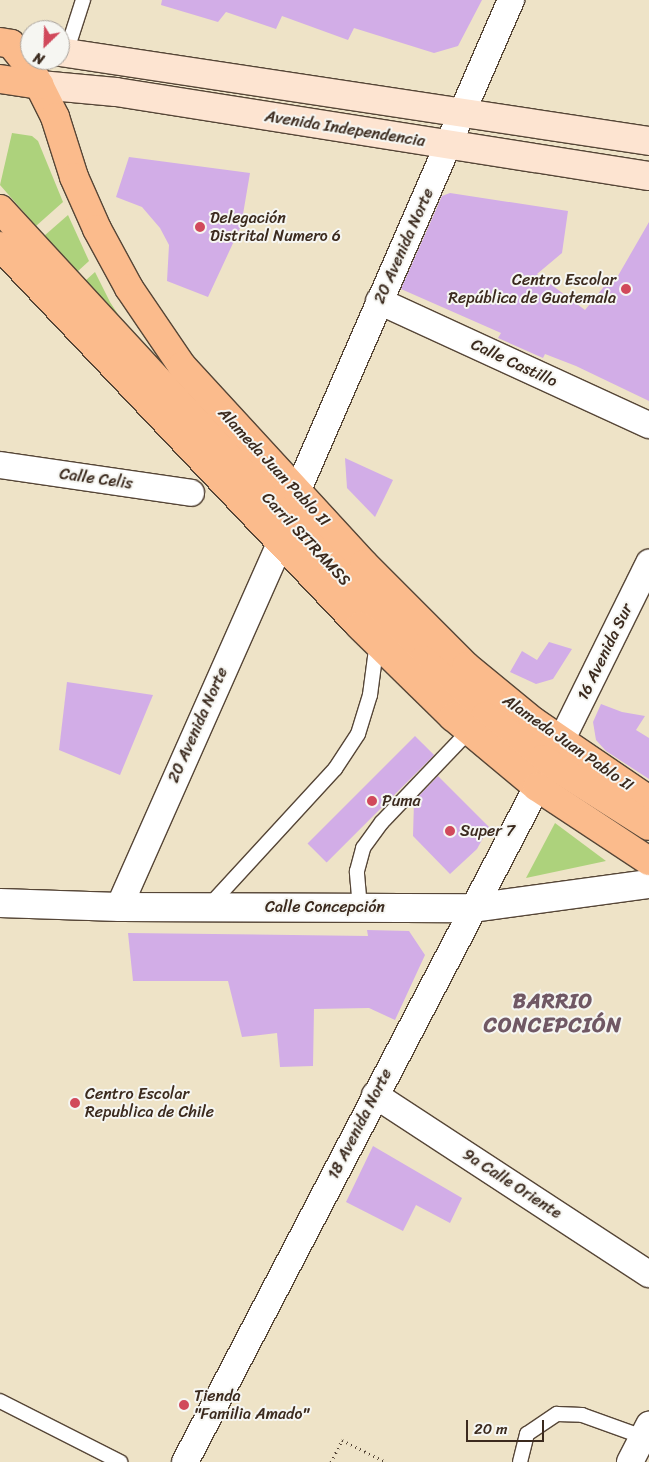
<!DOCTYPE html>
<html>
<head>
<meta charset="utf-8">
<style>
	body { margin:0 }
	#map { position:relative; width:649px; height:1462px; overflow:hidden; background:#eee3c7; font-family:Sriracha,sans-serif }
	div>[style] { position:absolute }
	.green>* { inset:0; background:#add27c }
	.building>* { inset:0; background:#d2ade7; transform-origin:0 0 }
	.path>* { height:3px; margin-top:-1.5px; transform-origin:0; background:repeating-linear-gradient(90deg,#564637 0 1px,transparent 0 5px) }
	.roads { filter:drop-shadow(1px 0 #564637) drop-shadow(-1px 0 #564637) drop-shadow(0 1px #564637) drop-shadow(0 -1px #564637) }
	.service>* { height:14px; margin:-7px; padding:0 7px; transform-origin:7px; border-radius:7px; background:#fff }
	.minor>* { height:26px; margin:-13px; padding:0 13px; transform-origin:13px; border-radius:13px; background:#fff }
	.tertiary>* { height:28px; margin:-14px; padding:0 14px; transform-origin:14px; border-radius:14px; background:#fff }
	.secondary>* { height:28px; margin:-14px; padding:0 14px; transform-origin:14px; border-radius:14px; background:#fde4d1 }
	.primary>* { height:28px; margin:-14px; padding:0 14px; transform-origin:14px; border-radius:14px; background:#fbbb8c }
	.dots>* { width:14px; height:14px; translate:-50% -50%; box-sizing:border-box; border:2px solid #f6f6f2; border-radius:50% }
	span { translate:-50% -50%; white-space:nowrap; text-align:center; line-height:1.15; -webkit-text-stroke:4px #f6f6f2; paint-order:stroke }
	.street-label { font-size:16px; color:#3b2a1e }
	.poi-label { font-size:16px; color:#3b2a1e }
	.left { translate:0 -50%; text-align:left }
	.right { translate:-100% -50%; text-align:right }
	.district-label { font-size:21px; color:#705864; font-weight:700; letter-spacing:1px }
	.north { position:absolute; left:20px; top:20px; width:50px; height:50px; box-sizing:border-box; background:#f6f6f2; border:1px solid #aba49d; border-radius:50%; rotate:204deg; font-size:14px; font-weight:700; line-height:20px; text-align:center; color:#3b2a1e }
	.north::after { content:''; display:block; margin:auto; width:18px; height:22px; background:#d1495b; clip-path:polygon(50% 0,100% 100%,50% 72%,0 100%) }
	.scale { position:absolute; left:466px; top:1420px; width:78px; height:22px; box-sizing:border-box; border:2px solid #3b2a1e; border-top:0; padding-left:6px; font-size:15px; line-height:18px; white-space:nowrap; color:#3b2a1e; -webkit-text-stroke:4px #f6f6f2; paint-order:stroke }
</style>
</head>
<body>
<div id="map">
	<div class="green">
		<i style="clip-path:polygon(12px 133px,32px 136px,38px 141px,63px 202px,36px 226px,0 185px)"></i>
		<i style="clip-path:polygon(68px 215px,89px 261px,77px 272px,44px 236px)"></i>
		<i style="clip-path:polygon(95px 272px,110px 302px,121px 319px,85px 281px)"></i>
		<i style="clip-path:polygon(555px 823px,606px 861px,526px 878px)"></i>
	</div>
	<div class="building">
		<i style="clip-path:polygon(162px 0,482px 0,458px 46px,434px 53px,354px 28px,348px 40px,282px 16px,276px 29px,226px 12px,218px 22px,161px 5px)"></i>
		<i style="clip-path:polygon(129px 157px,250px 173px,241px 226px,208px 297px,167px 281px,169px 245px,160px 228px,142px 207px,116px 197px)"></i>
		<i style="clip-path:polygon(450px 193px,568px 211px,562px 253px,537px 274px,585px 310px,611px 278px,615px 281px,649px 222px,649px 401px,576px 366px,545px 354px,543px 358px,498px 338px,501px 333px,401px 289px,442px 196px)"></i>
		<i style="clip-path:polygon(345px 458px,393px 480px,375px 517px,347px 488px)"></i>
		<i style="clip-path:polygon(549px 642px,572px 649px,553px 679px,536px 684px,510px 672px,522px 651px,537px 660px)"></i>
		<i style="clip-path:polygon(67px 682px,153px 695px,120px 775px,59px 750px)"></i>
		<i style="clip-path:polygon(601px 704px,622px 712px,645px 716px,636px 730px,649px 738px,649px 779px,606px 751px,596px 740px,593px 722px)"></i>
		<i style="left:415px;top:736px;width:27px;height:152px;rotate:45deg"></i>
		<i style="clip-path:polygon(438px 776px,489px 827px,477px 849px,450px 874px,413px 836px,414px 801px)"></i>
		<i style="clip-path:polygon(367px 930px,409px 931px,425px 955px,395px 1020px,369px 1008px,314px 1009px,313px 1066px,280px 1067px,277px 1033px,242px 1037px,228px 981px,133px 981px,128px 933px,368px 936px)"></i>
		<i style="clip-path:polygon(373px 1146px,462px 1198px,450px 1223px,416px 1205px,403px 1231px,346px 1202px)"></i>
	</div>
	<div class="path">
		<i style="left:331px;top:1462px;width:25px;rotate:-63deg"></i>
		<i style="left:342px;top:1440px;width:49px;rotate:26.6deg"></i>
	</div>
	<div class="roads">
		<div class="service">
			<i style="left:66px;top:53px;width:56px;rotate:-72.2deg"></i>
			<i style="left:208px;top:907px;width:188px;rotate:-47.4deg"></i>
			<i style="left:335px;top:769px;width:42px;rotate:-56.7deg"></i>
			<i style="left:358px;top:734px;width:41px;rotate:-72.9deg"></i>
			<i style="left:370px;top:695px;width:53px;rotate:-82.5deg"></i>
			<i style="left:360px;top:908px;width:37px;rotate:-95deg"></i>
			<i style="left:357px;top:871px;width:24px;rotate:-75deg"></i>
			<i style="left:363px;top:848px;width:32px;rotate:-54deg"></i>
			<i style="left:382px;top:822px;width:127px;rotate:-46.3deg"></i>
			<i style="left:0;top:1401px;width:135px;rotate:26.9deg"></i>
			<i style="left:520px;top:1462px;width:29px;rotate:-76deg"></i>
			<i style="left:527px;top:1434px;width:36px;rotate:-34deg"></i>
			<i style="left:557px;top:1414px;width:25px;rotate:2deg"></i>
			<i style="left:582px;top:1415px;width:65px;rotate:19.8deg"></i>
		</div>
		<div class="minor">
			<i style="left:379px;top:301px;width:297px;rotate:24.7deg"></i>
			<i style="left:0;top:465px;width:193px;rotate:8.3deg"></i>
			<i style="left:297px;top:492px;width:537px;rotate:-66.49deg"></i>
			<i style="left:561px;top:741px;width:199px;rotate:-63.7deg"></i>
			<i style="left:119px;top:907px;width:398px;rotate:-66.1deg"></i>
			<i style="left:375px;top:1095px;width:327px;rotate:33.2deg"></i>
			<i style="left:185px;top:1462px;width:761px;rotate:-62.46deg"></i>
			<i style="left:630px;top:1462px;width:42px;rotate:-62.8deg"></i>
		</div>
		<div class="tertiary">
			<i style="left:0;top:903px;width:119px;rotate:1.9deg"></i>
			<i style="left:119px;top:907px;width:354px;rotate:0.2deg"></i>
			<i style="left:473px;top:908px;width:178px;rotate:-7.8deg"></i>
		</div>
		<div class="secondary">
			<i style="left:60px;top:52px;width:596px;rotate:8.59deg"></i>
			<i style="left:40px;top:85px;width:76px;rotate:5.3deg"></i>
			<i style="left:116px;top:92px;width:540px;rotate:8.96deg"></i>
		</div>
		<div class="primary">
			<i style="left:0;top:42px;width:11px;rotate:10deg"></i>
			<i style="left:11px;top:44px;width:32px;rotate:51deg"></i>
			<i style="left:31px;top:69px;width:54px;rotate:63.4deg"></i>
			<i style="left:55px;top:117px;width:63px;rotate:72.4deg"></i>
			<i style="left:74px;top:177px;width:57px;rotate:66.1deg"></i>
			<i style="left:97px;top:229px;width:67px;rotate:61.5deg"></i>
			<i style="left:129px;top:288px;width:94px;rotate:55.8deg"></i>
			<i style="left:182px;top:366px;width:269px;rotate:47.4deg"></i>
			<i style="left:364px;top:564px;width:144px;rotate:45deg"></i>
			<i style="left:466px;top:666px;width:87px;rotate:39.4deg"></i>
			<i style="left:533px;top:721px;width:140px;rotate:34.3deg"></i>
			<i style="left:0;top:79px;width:40px;rotate:8.5deg"></i>
			<i style="left:0;top:209px;width:460px;rotate:47.3deg"></i>
			<i style="left:312px;top:547px;width:158px;rotate:45.5deg"></i>
			<i style="left:423px;top:660px;width:84px;rotate:42.1deg"></i>
			<i style="left:485px;top:716px;width:72px;rotate:36.6deg"></i>
			<i style="left:543px;top:759px;width:125px;rotate:32.3deg"></i>
			<i style="left:0;top:246px;width:523px;rotate:46.55deg"></i>
			<i style="left:360px;top:626px;width:130px;rotate:44.4deg"></i>
			<i style="left:453px;top:717px;width:109px;rotate:39.8deg"></i>
			<i style="left:537px;top:787px;width:134px;rotate:33.5deg"></i>
		</div>
	</div>
	<div class="dots">
		<i style="left:200px;top:227px;background:#d1495b"></i>
		<i style="left:626px;top:289px;background:#d1495b"></i>
		<i style="left:372px;top:801px;background:#d1495b"></i>
		<i style="left:450px;top:831px;background:#d1495b"></i>
		<i style="left:75px;top:1103px;background:#d1495b"></i>
		<i style="left:184px;top:1405px;background:#d1495b"></i>
	</div>
	<div class="street-label">
		<span style="left:345px;top:129px;rotate:9deg">Avenida Independencia</span>
		<span style="left:404px;top:246px;rotate:-66deg">20 Avenida Norte</span>
		<span style="left:514px;top:363px;rotate:25deg">Calle Castillo</span>
		<span style="left:274px;top:467px;rotate:47deg">Alameda Juan Pablo II</span>
		<span style="left:96px;top:479px;rotate:8deg">Calle Celis</span>
		<span style="left:306px;top:539px;rotate:47deg">Carril SITRAMSS</span>
		<span style="left:605px;top:652px;rotate:-64deg">16 Avenida Sur</span>
		<span style="left:198px;top:725px;rotate:-66deg">20 Avenida Norte</span>
		<span style="left:568px;top:743px;rotate:35deg">Alameda Juan Pablo II</span>
		<span style="left:325px;top:907px">Calle Concepción</span>
		<span style="left:360px;top:1124px;rotate:-63deg">18 Avenida Norte</span>
		<span style="left:512px;top:1184px;rotate:33deg">9a Calle Oriente</span>
	</div>
	<div class="poi-label">
		<span class="left" style="left:210px;top:227px">Delegación<br>Distrital Numero 6</span>
		<span class="right" style="left:616px;top:289px">Centro Escolar<br>República de Guatemala</span>
		<span class="left" style="left:382px;top:801px">Puma</span>
		<span class="left" style="left:460px;top:831px">Super 7</span>
		<span class="left" style="left:85px;top:1103px">Centro Escolar<br>Republica de Chile</span>
		<span class="left" style="left:194px;top:1405px">Tienda<br>"Familia Amado"</span>
	</div>
	<div class="district-label">
		<span style="left:553px;top:1013px">BARRIO<br>CONCEPCIÓN</span>
	</div>
	<div class="north">N</div>
	<div class="scale">20 m</div>
</div>
</body>
</html>
